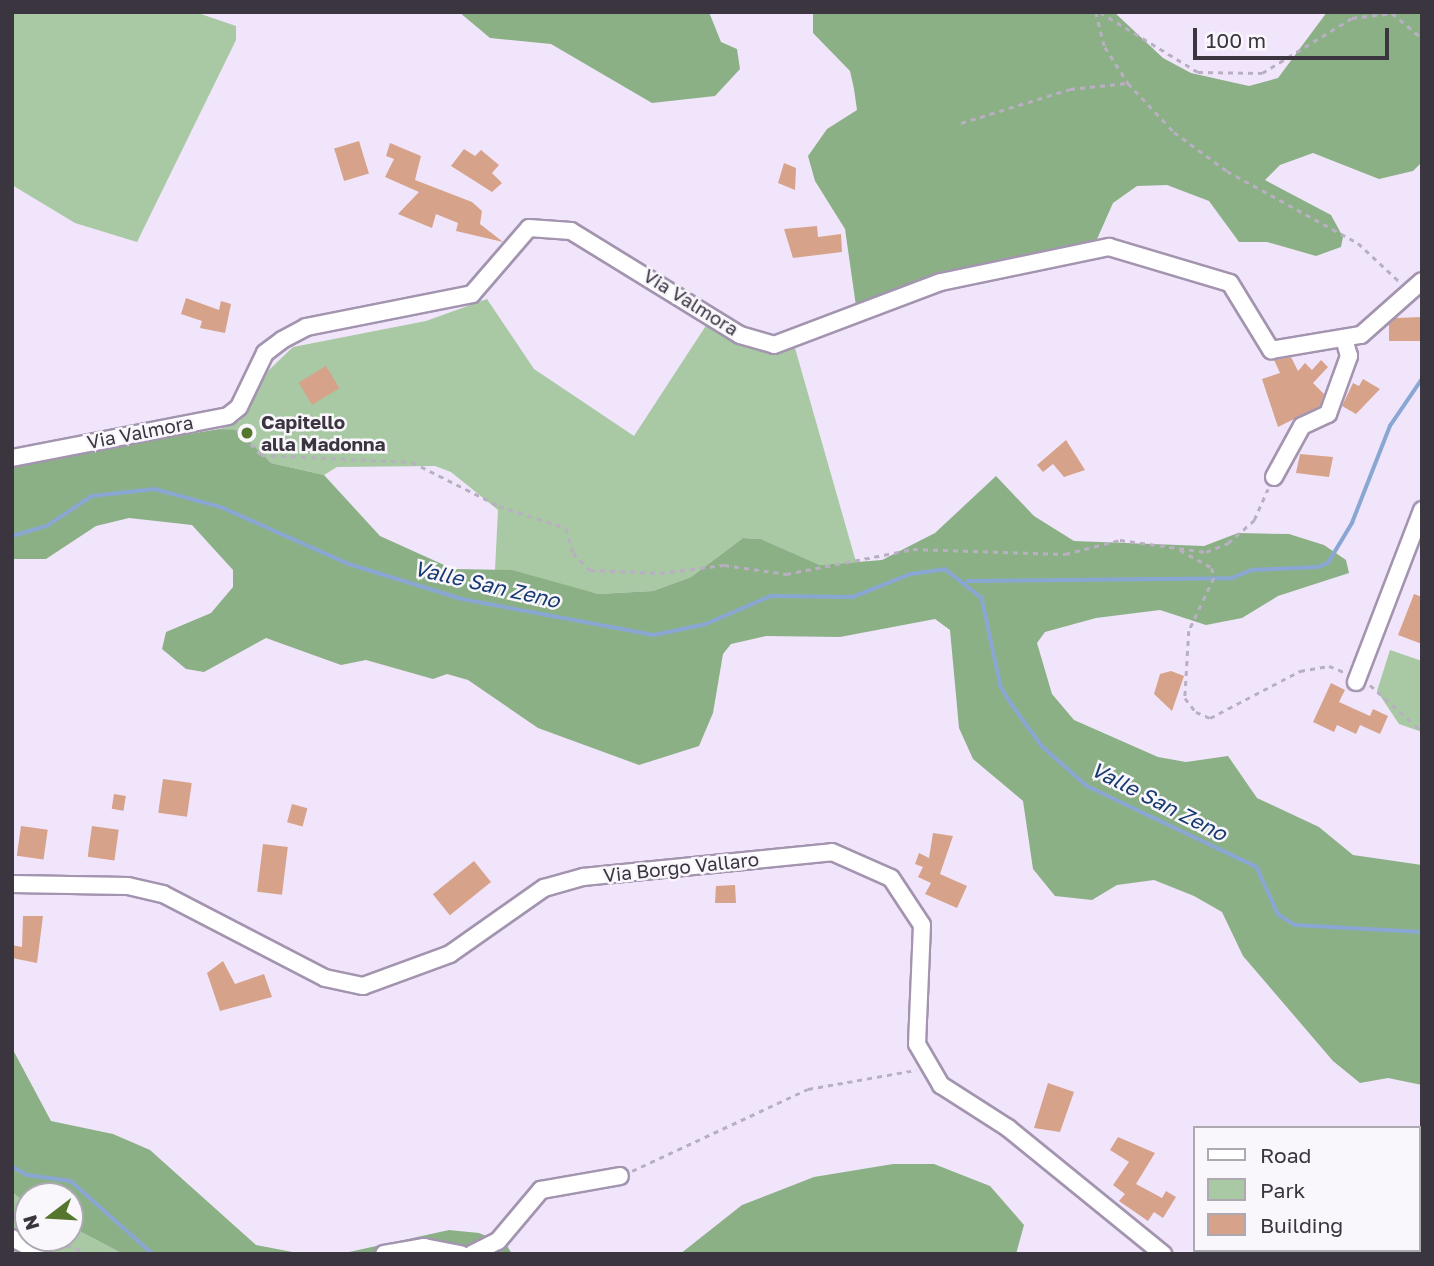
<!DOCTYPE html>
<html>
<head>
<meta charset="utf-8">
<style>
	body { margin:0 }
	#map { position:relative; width:1434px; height:1266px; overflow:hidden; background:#f1e5fc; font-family:"Golos Text",sans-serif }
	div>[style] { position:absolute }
	.green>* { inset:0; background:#a8c9a3 }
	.forest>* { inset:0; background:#8cb086 }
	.stream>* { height:3.5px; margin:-1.75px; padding:0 1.75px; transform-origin:1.75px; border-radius:1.75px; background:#8aa7d3 }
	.building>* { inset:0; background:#d7a28a; transform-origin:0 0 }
	.path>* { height:2.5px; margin-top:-1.25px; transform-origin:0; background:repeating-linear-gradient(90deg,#b9afc2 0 5px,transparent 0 10px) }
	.roads { filter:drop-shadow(2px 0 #a394af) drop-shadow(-2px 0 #a394af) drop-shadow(0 2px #a394af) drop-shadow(0 -2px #a394af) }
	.minor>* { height:16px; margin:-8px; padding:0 8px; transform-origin:8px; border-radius:8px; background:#fff }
	.dots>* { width:19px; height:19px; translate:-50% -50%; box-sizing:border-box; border:4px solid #f9f6fc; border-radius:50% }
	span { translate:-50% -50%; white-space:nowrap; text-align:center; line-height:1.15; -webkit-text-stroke:5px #f9f6fc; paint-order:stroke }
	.street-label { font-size:19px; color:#3b3540 }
	.poi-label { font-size:19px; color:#3b3540; font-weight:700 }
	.left { translate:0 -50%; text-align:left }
	.water-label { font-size:21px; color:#173b71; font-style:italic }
	.frame { position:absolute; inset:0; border:14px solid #3b3540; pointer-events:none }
	.legend { position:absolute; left:1193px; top:1126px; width:228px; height:126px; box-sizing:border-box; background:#f9f6fc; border:2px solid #ada9b1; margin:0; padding:9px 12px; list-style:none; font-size:21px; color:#3b3540 }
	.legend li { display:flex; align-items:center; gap:14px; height:35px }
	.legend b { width:35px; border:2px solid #ada9b1 }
	.north { position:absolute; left:14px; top:1182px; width:70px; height:70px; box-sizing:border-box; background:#f9f6fc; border:2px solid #ada9b1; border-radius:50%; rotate:253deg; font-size:19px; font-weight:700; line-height:28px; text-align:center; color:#3b3540 }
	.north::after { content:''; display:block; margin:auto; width:24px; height:32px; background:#54762d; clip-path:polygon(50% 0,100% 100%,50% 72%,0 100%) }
	.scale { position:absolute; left:1193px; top:28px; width:196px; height:32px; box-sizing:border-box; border:4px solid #3b3540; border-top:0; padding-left:9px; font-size:21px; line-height:24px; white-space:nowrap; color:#3b3540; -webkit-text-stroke:5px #f9f6fc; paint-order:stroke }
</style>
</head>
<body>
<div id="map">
	<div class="green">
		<i style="clip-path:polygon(12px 12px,195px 12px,236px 26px,236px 40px,137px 242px,75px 223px,12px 185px)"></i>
		<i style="clip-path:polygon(487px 299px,534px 369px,634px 436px,707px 324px,761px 350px,795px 348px,856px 562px,820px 565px,761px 539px,743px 538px,691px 577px,653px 591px,598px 594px,495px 570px,498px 510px,451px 472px,435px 466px,337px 467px,324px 475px,271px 463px,238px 431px,220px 429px,240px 421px,269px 370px,293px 347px,426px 321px)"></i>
		<i style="clip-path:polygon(1390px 650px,1422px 661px,1422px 732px,1399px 724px,1377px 691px)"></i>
		<i style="clip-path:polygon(12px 1192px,28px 1205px,28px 1238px,70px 1238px,70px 1226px,123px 1254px,42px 1254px,12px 1239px)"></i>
	</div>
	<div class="forest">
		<i style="clip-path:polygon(459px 12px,709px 12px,721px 42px,737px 49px,740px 69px,715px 96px,652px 103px,551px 44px,490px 38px)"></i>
		<i style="clip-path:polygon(813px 12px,1114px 12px,1163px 58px,1191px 73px,1249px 86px,1278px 78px,1327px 12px,1422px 12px,1422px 162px,1413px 171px,1379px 179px,1313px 153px,1280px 165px,1265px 180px,1331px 215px,1343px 237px,1341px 247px,1316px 256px,1267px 242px,1239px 242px,1209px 201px,1167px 185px,1137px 186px,1113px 203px,1090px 255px,857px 313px,845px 229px,815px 181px,808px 156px,827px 129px,857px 110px,854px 89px,850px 71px,813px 33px)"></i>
		<i style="clip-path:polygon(220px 429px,238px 430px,271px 463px,324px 475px,380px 536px,453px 569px,512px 570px,598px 594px,653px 591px,691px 577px,743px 538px,761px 539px,820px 565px,882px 560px,935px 533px,996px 476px,1034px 516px,1074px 541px,1204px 546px,1238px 533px,1289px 534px,1324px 545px,1346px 560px,1349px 573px,1278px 596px,1242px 618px,1206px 625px,1160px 610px,1096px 618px,1045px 632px,1037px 643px,1052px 694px,1074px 720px,1158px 757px,1186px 762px,1228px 756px,1257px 798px,1319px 827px,1353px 855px,1422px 865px,1422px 1085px,1388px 1078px,1360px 1083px,1333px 1061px,1243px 956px,1222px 912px,1194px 896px,1154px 880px,1117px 885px,1092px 900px,1055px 896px,1033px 869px,1023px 801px,973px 759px,959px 728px,950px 630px,935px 619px,840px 637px,766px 636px,731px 644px,723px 654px,713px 713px,699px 746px,639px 765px,538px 728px,468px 680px,447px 674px,433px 679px,366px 660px,341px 665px,266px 638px,204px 672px,186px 669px,162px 649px,166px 632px,211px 613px,233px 587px,233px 570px,192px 525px,129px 518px,96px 526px,46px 559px,12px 559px,12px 462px)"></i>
		<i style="clip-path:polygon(12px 1048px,51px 1121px,113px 1134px,150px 1150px,256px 1245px,303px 1254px,123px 1254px,70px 1226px,70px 1196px,28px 1196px,28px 1205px,12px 1192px)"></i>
		<i style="clip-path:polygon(893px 1164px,934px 1164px,990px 1186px,1024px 1225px,1016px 1254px,680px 1254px,742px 1205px,814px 1177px)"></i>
		<i style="clip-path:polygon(449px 1230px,479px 1233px,506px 1244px,512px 1254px,340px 1254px)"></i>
	</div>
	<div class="stream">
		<i style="left:12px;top:536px;width:36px;rotate:-16deg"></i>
		<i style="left:47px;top:526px;width:54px;rotate:-33.7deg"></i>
		<i style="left:92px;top:496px;width:63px;rotate:-6.3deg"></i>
		<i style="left:155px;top:489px;width:68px;rotate:15.3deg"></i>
		<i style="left:221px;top:507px;width:140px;rotate:24deg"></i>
		<i style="left:349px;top:564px;width:118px;rotate:17.2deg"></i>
		<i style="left:462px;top:599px;width:195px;rotate:10.6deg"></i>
		<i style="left:654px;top:635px;width:53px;rotate:-11.9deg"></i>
		<i style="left:706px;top:624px;width:71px;rotate:-23.3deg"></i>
		<i style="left:771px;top:596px;width:82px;rotate:0.7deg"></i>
		<i style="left:853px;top:597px;width:62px;rotate:-21.6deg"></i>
		<i style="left:911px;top:574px;width:34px;rotate:-8deg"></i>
		<i style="left:945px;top:569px;width:47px;rotate:38.1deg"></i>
		<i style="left:982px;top:598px;width:91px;rotate:77.9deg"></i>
		<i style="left:1001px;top:687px;width:22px;rotate:58deg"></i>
		<i style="left:1013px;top:706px;width:49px;rotate:54.1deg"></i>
		<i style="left:1042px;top:746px;width:60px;rotate:41.6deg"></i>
		<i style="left:1087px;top:786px;width:188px;rotate:25.5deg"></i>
		<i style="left:1257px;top:867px;width:51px;rotate:65.9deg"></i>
		<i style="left:1278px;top:914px;width:20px;rotate:33deg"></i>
		<i style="left:1295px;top:925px;width:127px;rotate:3.2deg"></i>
		<i style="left:967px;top:581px;width:265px;rotate:-0.6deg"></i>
		<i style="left:1232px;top:578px;width:22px;rotate:-22deg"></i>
		<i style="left:1252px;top:570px;width:66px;rotate:-2.6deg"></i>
		<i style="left:1318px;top:567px;width:11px;rotate:-22deg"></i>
		<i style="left:1328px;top:563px;width:47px;rotate:-59deg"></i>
		<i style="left:1352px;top:523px;width:104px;rotate:-68.6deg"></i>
		<i style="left:1390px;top:426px;width:57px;rotate:-55.8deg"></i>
		<i style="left:12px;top:1166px;width:17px;rotate:31deg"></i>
		<i style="left:27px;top:1175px;width:44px;rotate:7.8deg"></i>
		<i style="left:71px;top:1181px;width:110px;rotate:41.7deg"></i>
	</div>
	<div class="building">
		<i style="left:359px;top:141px;width:34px;height:26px;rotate:73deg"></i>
		<i style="clip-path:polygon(390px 143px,421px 156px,415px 180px,472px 202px,482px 211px,480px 224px,503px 242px,456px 231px,458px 223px,436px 214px,432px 228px,398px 214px,419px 192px,385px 177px,394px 159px,386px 156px)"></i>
		<i style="clip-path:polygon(464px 149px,475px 156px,481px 150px,499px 165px,492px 173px,502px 183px,492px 192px,451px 166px)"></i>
		<i style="clip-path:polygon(784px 163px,796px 168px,795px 190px,778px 183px)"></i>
		<i style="clip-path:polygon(817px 226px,818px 237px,841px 234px,842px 252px,793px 258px,784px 229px)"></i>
		<i style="clip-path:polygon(186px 298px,219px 310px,221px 301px,231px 304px,225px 333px,200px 328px,202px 321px,181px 314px)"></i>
		<i style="clip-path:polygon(1422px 317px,1422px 341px,1389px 341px,1389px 324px,1396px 318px)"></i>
		<i style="clip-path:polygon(1291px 357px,1298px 371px,1305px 363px,1312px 370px,1321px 360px,1328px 367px,1313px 383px,1324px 394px,1320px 406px,1278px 427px,1262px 379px,1280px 373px,1274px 360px)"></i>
		<i style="left:326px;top:366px;width:26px;height:32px;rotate:59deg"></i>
		<i style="clip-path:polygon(1363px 379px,1380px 389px,1356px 414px,1342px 406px,1353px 383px,1359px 386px)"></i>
		<i style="clip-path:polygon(1066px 440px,1085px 470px,1064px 477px,1053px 464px,1043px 472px,1037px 465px)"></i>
		<i style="clip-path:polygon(1300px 454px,1333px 457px,1329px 477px,1296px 473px)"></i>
		<i style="clip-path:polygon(1414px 594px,1422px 597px,1422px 644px,1398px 635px)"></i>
		<i style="clip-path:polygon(1171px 671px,1184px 676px,1172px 711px,1154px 694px,1160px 674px)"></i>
		<i style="clip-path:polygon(1331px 683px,1345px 690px,1339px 702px,1370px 716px,1373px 709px,1388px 716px,1380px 734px,1360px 725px,1356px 734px,1337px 725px,1334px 732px,1313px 722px)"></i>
		<i style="left:163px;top:779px;width:29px;height:34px;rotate:8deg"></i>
		<i style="left:114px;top:794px;width:12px;height:15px;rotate:9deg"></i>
		<i style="left:292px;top:804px;width:16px;height:19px;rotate:15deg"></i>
		<i style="left:21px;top:826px;width:27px;height:30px;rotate:8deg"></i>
		<i style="left:92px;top:826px;width:27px;height:31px;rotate:8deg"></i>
		<i style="clip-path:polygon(933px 833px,953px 836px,940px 874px,967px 886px,957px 908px,925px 894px,931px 883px,918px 877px,923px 867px,915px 864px,919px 853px,929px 858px)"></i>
		<i style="left:263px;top:844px;width:25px;height:48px;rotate:7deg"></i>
		<i style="left:474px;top:861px;width:27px;height:53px;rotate:51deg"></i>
		<i style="clip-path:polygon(735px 885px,736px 903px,715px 903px,716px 886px)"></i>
		<i style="clip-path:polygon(23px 916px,43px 916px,37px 963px,12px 958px,12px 945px,22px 947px)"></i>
		<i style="clip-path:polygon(223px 961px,235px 984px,264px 974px,272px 997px,220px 1011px,207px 973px)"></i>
		<i style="clip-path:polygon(1048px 1083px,1074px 1092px,1060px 1132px,1034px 1128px)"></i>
		<i style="clip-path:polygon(1118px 1137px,1155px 1153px,1136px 1184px,1162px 1198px,1166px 1191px,1176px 1197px,1163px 1218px,1154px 1212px,1148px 1221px,1119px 1201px,1125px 1194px,1113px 1185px,1129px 1162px,1110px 1150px)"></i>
	</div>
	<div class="path">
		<i style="left:1096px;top:12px;width:36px;rotate:76deg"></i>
		<i style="left:1105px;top:47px;width:43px;rotate:57.4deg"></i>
		<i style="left:1128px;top:83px;width:67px;rotate:46.8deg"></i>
		<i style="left:1174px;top:132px;width:66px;rotate:36.3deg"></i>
		<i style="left:1227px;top:171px;width:149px;rotate:28.8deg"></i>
		<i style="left:1358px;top:243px;width:59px;rotate:42.9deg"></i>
		<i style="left:1100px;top:12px;width:115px;rotate:31.5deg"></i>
		<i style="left:1198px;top:72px;width:64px;rotate:0.9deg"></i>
		<i style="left:1262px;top:73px;width:105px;rotate:-31.4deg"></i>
		<i style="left:1352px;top:18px;width:40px;rotate:-7.1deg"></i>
		<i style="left:1392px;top:13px;width:39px;rotate:40deg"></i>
		<i style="left:961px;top:123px;width:114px;rotate:-17.3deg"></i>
		<i style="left:1070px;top:89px;width:58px;rotate:-5.9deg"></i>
		<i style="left:237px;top:429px;width:35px;rotate:47deg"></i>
		<i style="left:261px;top:455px;width:151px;rotate:2.7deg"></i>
		<i style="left:412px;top:462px;width:97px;rotate:26.8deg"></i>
		<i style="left:499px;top:506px;width:71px;rotate:18.2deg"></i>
		<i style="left:566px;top:528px;width:26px;rotate:74deg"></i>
		<i style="left:573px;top:553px;width:24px;rotate:45deg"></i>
		<i style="left:590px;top:570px;width:70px;rotate:2.5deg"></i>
		<i style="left:660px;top:573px;width:64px;rotate:-7.1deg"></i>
		<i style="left:724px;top:565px;width:63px;rotate:8.3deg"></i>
		<i style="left:786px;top:574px;width:129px;rotate:-11.1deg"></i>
		<i style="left:913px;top:549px;width:152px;rotate:1.9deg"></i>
		<i style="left:1065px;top:554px;width:57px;rotate:-14.3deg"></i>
		<i style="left:1120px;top:540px;width:87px;rotate:7.9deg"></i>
		<i style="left:1206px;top:552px;width:24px;rotate:-22deg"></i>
		<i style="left:1228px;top:543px;width:35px;rotate:-41deg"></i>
		<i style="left:1254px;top:520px;width:34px;rotate:-66deg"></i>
		<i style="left:1180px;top:550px;width:37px;rotate:29deg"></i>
		<i style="left:1212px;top:568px;width:10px;rotate:79deg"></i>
		<i style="left:1214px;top:578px;width:59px;rotate:115.3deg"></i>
		<i style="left:1189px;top:631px;width:67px;rotate:93.4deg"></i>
		<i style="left:1185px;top:698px;width:18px;rotate:52deg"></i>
		<i style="left:1196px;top:712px;width:15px;rotate:23deg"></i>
		<i style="left:1210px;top:718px;width:102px;rotate:-27.6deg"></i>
		<i style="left:1300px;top:671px;width:29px;rotate:-10deg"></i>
		<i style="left:1329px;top:666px;width:18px;rotate:22deg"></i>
		<i style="left:1370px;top:685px;width:69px;rotate:41.5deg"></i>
		<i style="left:632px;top:1171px;width:194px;rotate:-25deg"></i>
		<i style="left:808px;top:1089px;width:110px;rotate:-10deg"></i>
		<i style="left:48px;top:1238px;width:44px;rotate:21.3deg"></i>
	</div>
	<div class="roads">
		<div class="minor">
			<i style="left:12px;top:458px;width:220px;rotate:-11deg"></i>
			<i style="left:228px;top:416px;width:14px;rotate:-39deg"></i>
			<i style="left:239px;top:407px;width:60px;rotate:-64.3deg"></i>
			<i style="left:265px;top:353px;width:21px;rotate:-37deg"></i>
			<i style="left:282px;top:340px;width:27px;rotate:-28deg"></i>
			<i style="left:306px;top:327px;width:169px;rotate:-11.2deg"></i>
			<i style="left:472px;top:294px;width:87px;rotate:-49.2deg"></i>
			<i style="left:529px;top:228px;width:42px;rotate:4.1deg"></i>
			<i style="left:571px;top:231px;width:198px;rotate:31.6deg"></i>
			<i style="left:740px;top:335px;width:35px;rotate:16deg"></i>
			<i style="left:774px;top:345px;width:178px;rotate:-20.7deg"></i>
			<i style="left:941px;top:282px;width:172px;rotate:-11.8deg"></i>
			<i style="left:1109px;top:247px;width:126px;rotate:16.6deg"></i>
			<i style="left:1230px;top:283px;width:79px;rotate:58.5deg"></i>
			<i style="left:1271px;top:350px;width:91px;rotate:-9.5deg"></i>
			<i style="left:1361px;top:335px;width:81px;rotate:-41.5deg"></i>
			<i style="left:1274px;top:477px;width:58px;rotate:-61.2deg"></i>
			<i style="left:1302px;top:426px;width:29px;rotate:-25deg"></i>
			<i style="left:1328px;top:414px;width:62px;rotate:-70.1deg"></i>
			<i style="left:1349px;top:356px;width:15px;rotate:-106deg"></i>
			<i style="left:1356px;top:682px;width:184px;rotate:-69deg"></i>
			<i style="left:12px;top:884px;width:116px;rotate:1deg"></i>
			<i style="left:128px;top:886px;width:36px;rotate:13deg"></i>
			<i style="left:163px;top:894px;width:182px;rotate:27.4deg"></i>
			<i style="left:325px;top:978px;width:39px;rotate:12deg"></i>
			<i style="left:363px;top:986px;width:93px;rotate:-20.2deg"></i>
			<i style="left:450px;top:954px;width:115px;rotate:-35.1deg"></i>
			<i style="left:544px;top:888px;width:41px;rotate:-15.8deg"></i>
			<i style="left:583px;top:877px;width:250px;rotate:-5.7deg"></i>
			<i style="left:832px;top:852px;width:64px;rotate:23.8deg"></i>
			<i style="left:891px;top:878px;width:56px;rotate:56.6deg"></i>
			<i style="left:922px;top:925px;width:119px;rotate:92.4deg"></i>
			<i style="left:917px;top:1044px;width:48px;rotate:59.7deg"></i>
			<i style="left:941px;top:1085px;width:80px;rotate:32.7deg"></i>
			<i style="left:1008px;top:1128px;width:200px;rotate:39.1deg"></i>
			<i style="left:12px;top:1238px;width:34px;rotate:28deg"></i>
			<i style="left:384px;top:1254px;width:41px;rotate:-9.9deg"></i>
			<i style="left:424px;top:1247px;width:38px;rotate:11deg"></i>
			<i style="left:472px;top:1254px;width:29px;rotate:-27deg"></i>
			<i style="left:498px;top:1241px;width:67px;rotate:-49.9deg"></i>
			<i style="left:541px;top:1190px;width:80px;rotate:-10deg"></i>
		</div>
	</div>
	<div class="dots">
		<i style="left:247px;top:433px;background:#54762d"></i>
	</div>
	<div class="street-label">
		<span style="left:691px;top:302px;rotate:32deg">Via Valmora</span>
		<span style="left:140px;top:432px;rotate:-11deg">Via Valmora</span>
		<span style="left:681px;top:867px;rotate:-6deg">Via Borgo Vallaro</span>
	</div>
	<div class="poi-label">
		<span class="left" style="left:261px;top:433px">Capitello<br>alla Madonna</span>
	</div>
	<div class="water-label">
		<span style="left:487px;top:584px;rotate:13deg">Valle San Zeno</span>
		<span style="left:1159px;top:801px;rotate:27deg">Valle San Zeno</span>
	</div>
	<div class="frame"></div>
	<ul class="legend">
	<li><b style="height:9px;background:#fff"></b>Road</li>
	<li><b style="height:19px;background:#a8c9a3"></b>Park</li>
	<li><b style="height:19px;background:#d7a28a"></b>Building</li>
	</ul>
	<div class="north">N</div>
	<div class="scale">100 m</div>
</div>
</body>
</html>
